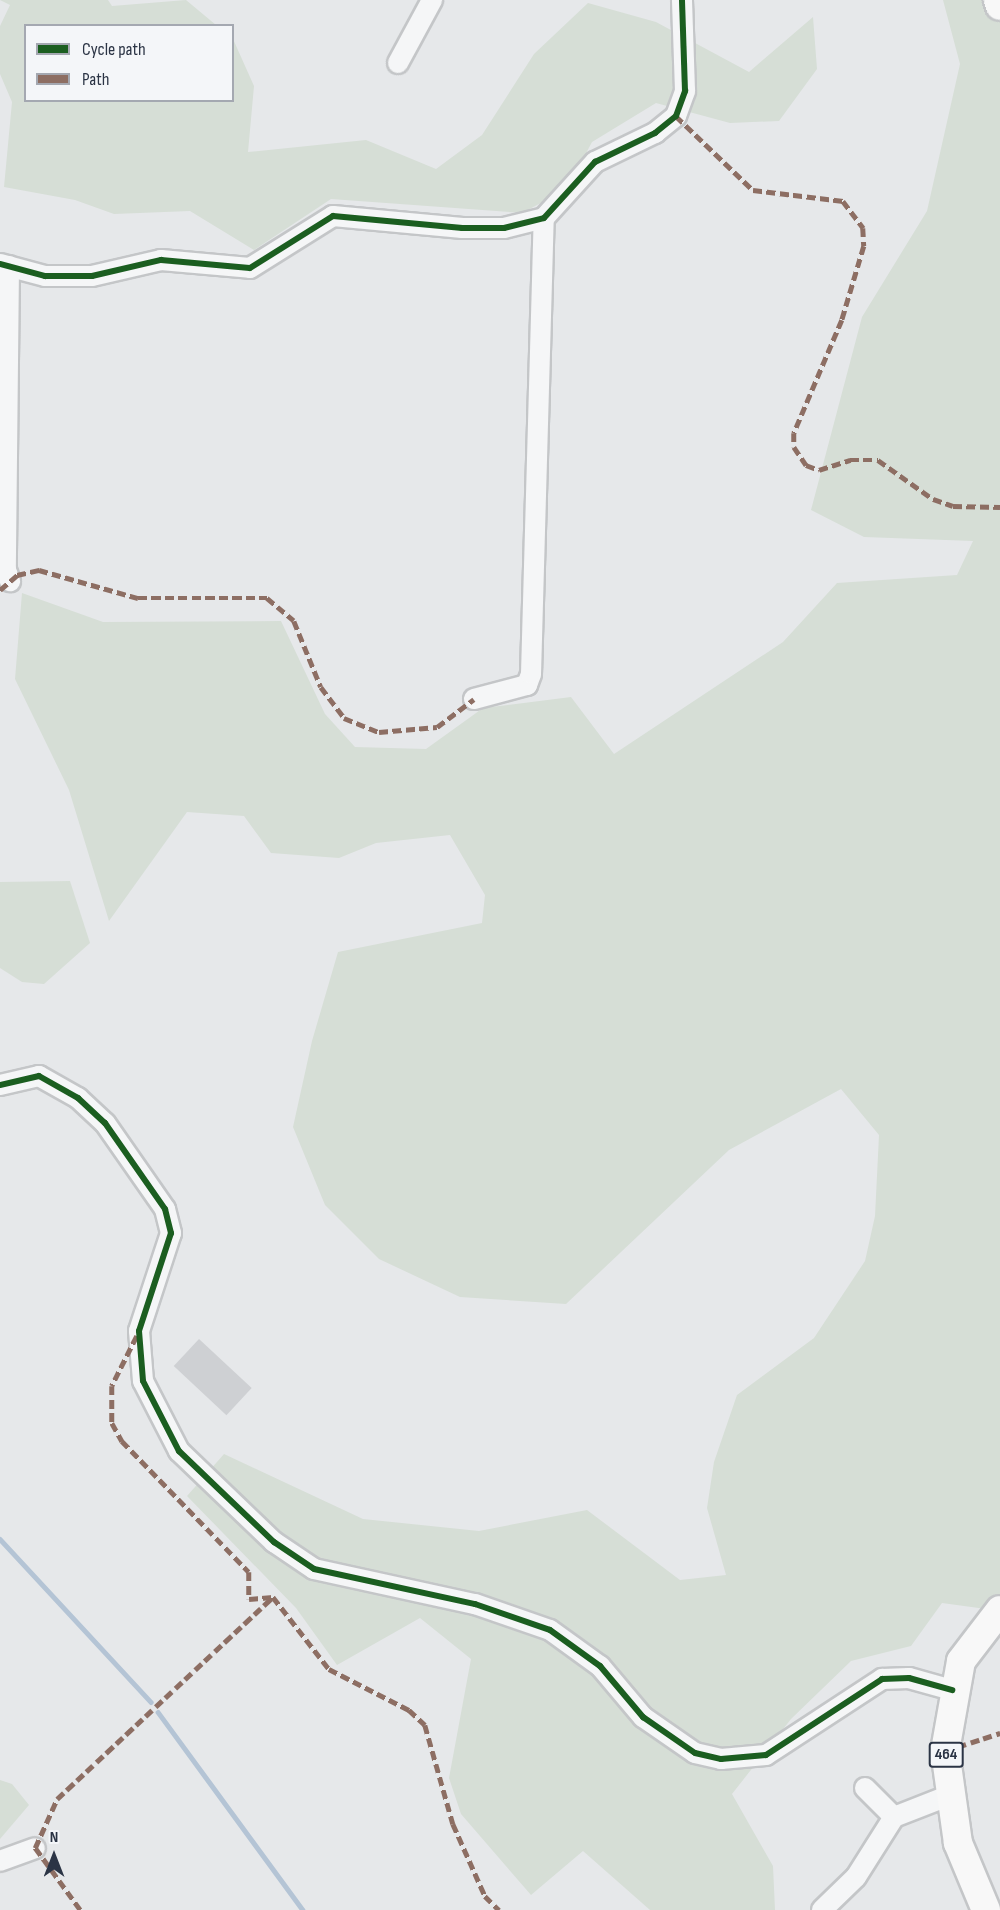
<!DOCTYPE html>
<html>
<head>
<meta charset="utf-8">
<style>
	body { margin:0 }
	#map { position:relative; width:1000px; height:1910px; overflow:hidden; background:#e6e8ea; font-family:"Sofia Sans Condensed",sans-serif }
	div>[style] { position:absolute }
	.green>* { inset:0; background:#d6ded6 }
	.stream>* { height:4.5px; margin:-2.25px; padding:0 2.25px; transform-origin:2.25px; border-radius:2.25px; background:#b4c4d5 }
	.building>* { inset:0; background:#ced0d3; transform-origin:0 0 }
	.roads { filter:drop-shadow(2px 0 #c4c6c8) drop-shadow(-2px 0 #c4c6c8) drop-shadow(0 2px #c4c6c8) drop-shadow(0 -2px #c4c6c8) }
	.minor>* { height:20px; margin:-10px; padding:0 10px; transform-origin:10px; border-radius:10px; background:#f5f6f7 }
	.highway>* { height:28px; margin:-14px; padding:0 14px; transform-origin:14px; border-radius:14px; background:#f8f8f8 }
	.quiet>* { height:4.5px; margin-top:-2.25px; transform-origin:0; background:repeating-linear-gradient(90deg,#8d6e63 0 9px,transparent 0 13.5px) }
	.cycleway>* { height:6px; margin:-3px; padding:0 3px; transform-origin:3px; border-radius:3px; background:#1b5e20 }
	span { translate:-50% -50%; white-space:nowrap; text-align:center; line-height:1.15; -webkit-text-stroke:4.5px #f4f6f9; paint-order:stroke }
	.shield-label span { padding:2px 4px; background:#f4f6f9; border:2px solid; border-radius:4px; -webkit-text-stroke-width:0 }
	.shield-label { font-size:16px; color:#2b3445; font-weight:700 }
	.legend { position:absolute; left:24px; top:24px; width:210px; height:78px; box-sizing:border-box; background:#f4f6f9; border:2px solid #a4a8b1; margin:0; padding:8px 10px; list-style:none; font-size:18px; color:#2b3445 }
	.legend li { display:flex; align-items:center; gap:12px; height:30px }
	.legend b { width:30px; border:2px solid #a4a8b1 }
	.north { position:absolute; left:24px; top:1826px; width:60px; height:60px; -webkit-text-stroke:4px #f4f6f9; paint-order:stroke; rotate:0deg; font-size:16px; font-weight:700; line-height:24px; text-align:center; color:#2b3445 }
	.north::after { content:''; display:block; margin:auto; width:21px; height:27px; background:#2b3445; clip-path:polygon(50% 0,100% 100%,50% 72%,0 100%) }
</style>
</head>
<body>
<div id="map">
	<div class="green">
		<i style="clip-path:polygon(0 0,108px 0,112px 6px,186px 0,216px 25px,26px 26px,26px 100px,232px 100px,233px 39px,254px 86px,248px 152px,366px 140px,436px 169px,482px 135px,534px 54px,588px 3px,656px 22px,749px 72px,813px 17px,817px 69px,779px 121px,730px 123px,656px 103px,592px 142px,567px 189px,522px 213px,331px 199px,254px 250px,190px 211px,114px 214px,75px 200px,4px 187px,12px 102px,0 74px,0 26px,10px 5px)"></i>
		<i style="clip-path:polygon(943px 0,1000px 0,1000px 1595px,986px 1609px,942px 1603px,911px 1646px,851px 1661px,791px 1719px,732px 1794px,773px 1866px,775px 1910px,650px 1910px,583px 1851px,531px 1895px,461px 1814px,449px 1778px,471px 1659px,420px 1618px,337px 1665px,296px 1608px,187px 1496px,224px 1454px,363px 1519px,479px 1531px,587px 1510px,680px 1580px,726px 1575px,707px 1508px,714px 1462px,737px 1395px,814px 1338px,865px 1261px,875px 1216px,879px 1135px,841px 1089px,729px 1150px,566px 1304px,460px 1297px,379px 1259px,325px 1205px,293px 1127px,312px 1041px,338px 952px,482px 923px,485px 895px,450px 835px,376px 843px,339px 858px,271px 853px,244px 816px,187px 812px,109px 921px,69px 790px,15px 679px,22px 593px,103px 622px,281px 621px,325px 714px,355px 747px,426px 749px,483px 708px,571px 697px,614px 754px,783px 642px,837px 583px,957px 575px,973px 541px,864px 537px,811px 510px,862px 317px,927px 211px,960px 64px)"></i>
		<i style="clip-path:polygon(70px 881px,90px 943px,44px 984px,22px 982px,0 968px,0 882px)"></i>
		<i style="clip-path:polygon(0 1780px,12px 1784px,29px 1805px,0 1839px)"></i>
	</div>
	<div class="stream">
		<i style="left:0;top:1539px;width:222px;rotate:47.2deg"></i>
		<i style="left:158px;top:1712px;width:245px;rotate:53.8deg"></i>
	</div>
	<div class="building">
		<i style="left:199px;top:1339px;width:72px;height:37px;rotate:43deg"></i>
	</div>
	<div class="roads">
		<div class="minor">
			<i style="left:398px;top:63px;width:72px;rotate:-61.6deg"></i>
			<i style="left:0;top:264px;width:47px;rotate:14.9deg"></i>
			<i style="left:45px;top:276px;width:47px"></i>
			<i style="left:92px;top:276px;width:71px;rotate:-13.1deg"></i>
			<i style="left:161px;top:260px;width:89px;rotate:5.1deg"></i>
			<i style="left:250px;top:268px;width:98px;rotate:-32.1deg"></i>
			<i style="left:333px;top:216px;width:130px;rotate:5.3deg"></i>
			<i style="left:462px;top:228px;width:42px"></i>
			<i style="left:504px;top:228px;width:41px;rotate:-14deg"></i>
			<i style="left:544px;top:218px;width:76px;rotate:-47.7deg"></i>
			<i style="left:595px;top:162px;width:67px;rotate:-25.8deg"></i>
			<i style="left:655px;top:133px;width:27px;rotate:-39deg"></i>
			<i style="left:676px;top:116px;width:27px;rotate:-70deg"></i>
			<i style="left:685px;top:91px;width:91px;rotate:-91.9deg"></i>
			<i style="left:9px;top:266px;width:304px;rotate:90.6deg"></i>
			<i style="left:6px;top:570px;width:12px;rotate:70deg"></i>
			<i style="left:474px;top:699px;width:55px;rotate:-14.8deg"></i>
			<i style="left:527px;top:685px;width:12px;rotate:-70deg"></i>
			<i style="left:531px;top:674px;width:456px;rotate:-88.4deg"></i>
			<i style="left:0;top:1085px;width:40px;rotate:-13deg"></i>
			<i style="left:39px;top:1076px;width:45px;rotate:29.4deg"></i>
			<i style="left:78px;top:1098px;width:37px;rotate:43deg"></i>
			<i style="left:105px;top:1123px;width:105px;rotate:55.1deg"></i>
			<i style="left:165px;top:1209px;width:25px;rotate:76deg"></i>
			<i style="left:171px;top:1233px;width:103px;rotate:108.1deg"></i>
			<i style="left:139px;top:1331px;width:50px;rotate:85.4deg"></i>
			<i style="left:143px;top:1381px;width:79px;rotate:62.8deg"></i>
			<i style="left:179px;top:1451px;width:132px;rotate:43.8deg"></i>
			<i style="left:274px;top:1542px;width:48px;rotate:34deg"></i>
			<i style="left:314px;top:1569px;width:165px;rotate:12.3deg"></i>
			<i style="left:475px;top:1604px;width:79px;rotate:19.1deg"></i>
			<i style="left:550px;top:1630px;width:62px;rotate:35.8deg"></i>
			<i style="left:600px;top:1666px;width:67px;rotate:49.9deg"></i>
			<i style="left:643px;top:1717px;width:63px;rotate:34.7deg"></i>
			<i style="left:695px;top:1753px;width:27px;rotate:13deg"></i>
			<i style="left:721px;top:1759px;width:45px;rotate:-5.1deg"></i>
			<i style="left:766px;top:1755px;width:139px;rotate:-33.2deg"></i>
			<i style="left:882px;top:1679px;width:27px;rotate:-2deg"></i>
			<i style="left:909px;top:1678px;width:45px;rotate:15.6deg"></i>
			<i style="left:865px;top:1788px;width:41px;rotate:45deg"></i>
			<i style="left:0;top:1861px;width:37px;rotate:-20deg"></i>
			<i style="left:822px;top:1910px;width:47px;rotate:-44.1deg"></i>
			<i style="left:856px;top:1877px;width:71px;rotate:-57.7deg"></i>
			<i style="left:894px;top:1817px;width:58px;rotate:-21.3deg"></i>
		</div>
		<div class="highway">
			<i style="left:998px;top:0;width:6px;rotate:72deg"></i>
			<i style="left:986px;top:1910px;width:73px;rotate:-112.7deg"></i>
			<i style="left:958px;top:1843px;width:93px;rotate:-98deg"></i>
			<i style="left:945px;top:1751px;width:91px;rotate:-79.9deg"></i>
			<i style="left:961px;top:1661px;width:64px;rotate:-52.6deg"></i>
		</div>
	</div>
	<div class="quiet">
		<i style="left:676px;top:116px;width:107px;rotate:43.9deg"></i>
		<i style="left:753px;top:190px;width:91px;rotate:7deg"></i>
		<i style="left:843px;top:201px;width:34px;rotate:53deg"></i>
		<i style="left:863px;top:228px;width:18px;rotate:87deg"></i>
		<i style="left:864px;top:246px;width:77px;rotate:106.6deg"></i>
		<i style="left:842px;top:320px;width:123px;rotate:113deg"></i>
		<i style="left:794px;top:433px;width:14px;rotate:90deg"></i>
		<i style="left:794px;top:447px;width:22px;rotate:56deg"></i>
		<i style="left:806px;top:465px;width:14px;rotate:21deg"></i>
		<i style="left:819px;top:470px;width:33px;rotate:-18deg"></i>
		<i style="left:850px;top:460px;width:28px"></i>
		<i style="left:878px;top:460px;width:67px;rotate:35.3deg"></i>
		<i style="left:933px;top:499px;width:21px;rotate:19deg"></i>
		<i style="left:953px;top:506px;width:47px;rotate:1.2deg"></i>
		<i style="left:0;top:590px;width:23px;rotate:-41deg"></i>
		<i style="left:17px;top:575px;width:23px;rotate:-13deg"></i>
		<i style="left:39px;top:570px;width:103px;rotate:15.8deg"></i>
		<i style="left:138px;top:598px;width:129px"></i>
		<i style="left:267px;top:598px;width:35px;rotate:40deg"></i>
		<i style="left:294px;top:621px;width:71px;rotate:67.8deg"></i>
		<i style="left:321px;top:687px;width:39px;rotate:53deg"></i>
		<i style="left:344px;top:718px;width:38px;rotate:22deg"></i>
		<i style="left:379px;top:732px;width:58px;rotate:-4.9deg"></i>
		<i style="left:437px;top:727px;width:46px;rotate:-37.1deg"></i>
		<i style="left:137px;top:1336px;width:56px;rotate:116.6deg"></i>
		<i style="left:112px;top:1386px;width:37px;rotate:90deg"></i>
		<i style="left:112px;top:1423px;width:21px;rotate:61deg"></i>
		<i style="left:122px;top:1441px;width:182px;rotate:45.9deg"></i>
		<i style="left:249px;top:1572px;width:27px;rotate:90deg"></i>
		<i style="left:249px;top:1599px;width:24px;rotate:-5deg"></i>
		<i style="left:273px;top:1597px;width:91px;rotate:52.1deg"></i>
		<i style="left:329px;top:1669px;width:90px;rotate:27.1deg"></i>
		<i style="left:409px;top:1710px;width:22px;rotate:43deg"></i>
		<i style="left:425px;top:1725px;width:103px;rotate:74.2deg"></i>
		<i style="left:453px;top:1824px;width:79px;rotate:66deg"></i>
		<i style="left:485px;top:1896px;width:20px;rotate:45deg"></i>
		<i style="left:945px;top:1751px;width:58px;rotate:-18.1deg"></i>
		<i style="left:80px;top:1910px;width:77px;rotate:-126deg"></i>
		<i style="left:35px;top:1848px;width:54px;rotate:-65.8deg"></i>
		<i style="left:57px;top:1799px;width:296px;rotate:-43.1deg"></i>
	</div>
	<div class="cycleway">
		<i style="left:0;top:264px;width:47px;rotate:14.9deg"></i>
		<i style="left:45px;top:276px;width:47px"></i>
		<i style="left:92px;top:276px;width:71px;rotate:-13.1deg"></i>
		<i style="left:161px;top:260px;width:89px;rotate:5.1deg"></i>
		<i style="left:250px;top:268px;width:98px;rotate:-32.1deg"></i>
		<i style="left:333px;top:216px;width:130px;rotate:5.3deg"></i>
		<i style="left:462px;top:228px;width:42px"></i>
		<i style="left:504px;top:228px;width:41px;rotate:-14deg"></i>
		<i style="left:544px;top:218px;width:76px;rotate:-47.7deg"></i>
		<i style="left:595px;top:162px;width:67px;rotate:-25.8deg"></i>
		<i style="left:655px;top:133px;width:27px;rotate:-39deg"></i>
		<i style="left:676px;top:116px;width:27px;rotate:-70deg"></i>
		<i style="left:685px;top:91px;width:91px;rotate:-91.9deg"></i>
		<i style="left:0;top:1085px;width:40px;rotate:-13deg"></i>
		<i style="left:39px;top:1076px;width:45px;rotate:29.4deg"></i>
		<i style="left:78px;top:1098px;width:37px;rotate:43deg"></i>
		<i style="left:105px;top:1123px;width:105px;rotate:55.1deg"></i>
		<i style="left:165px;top:1209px;width:25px;rotate:76deg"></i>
		<i style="left:171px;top:1233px;width:103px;rotate:108.1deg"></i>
		<i style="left:139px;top:1331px;width:50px;rotate:85.4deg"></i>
		<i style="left:143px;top:1381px;width:79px;rotate:62.8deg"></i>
		<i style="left:179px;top:1451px;width:132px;rotate:43.8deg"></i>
		<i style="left:274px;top:1542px;width:48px;rotate:34deg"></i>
		<i style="left:314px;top:1569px;width:165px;rotate:12.3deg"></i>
		<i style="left:475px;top:1604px;width:79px;rotate:19.1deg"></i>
		<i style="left:550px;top:1630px;width:62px;rotate:35.8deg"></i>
		<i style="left:600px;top:1666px;width:67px;rotate:49.9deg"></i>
		<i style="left:643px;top:1717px;width:63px;rotate:34.7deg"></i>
		<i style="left:695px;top:1753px;width:27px;rotate:13deg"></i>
		<i style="left:721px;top:1759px;width:45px;rotate:-5.1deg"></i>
		<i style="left:766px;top:1755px;width:139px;rotate:-33.2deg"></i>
		<i style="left:882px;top:1679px;width:27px;rotate:-2deg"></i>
		<i style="left:909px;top:1678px;width:45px;rotate:15.6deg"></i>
	</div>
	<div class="shield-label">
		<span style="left:946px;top:1755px">464</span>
	</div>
	<ul class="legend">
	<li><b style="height:8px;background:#1b5e20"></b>Cycle path</li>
	<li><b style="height:8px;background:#8d6e63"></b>Path</li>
	</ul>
	<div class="north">N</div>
</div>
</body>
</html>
